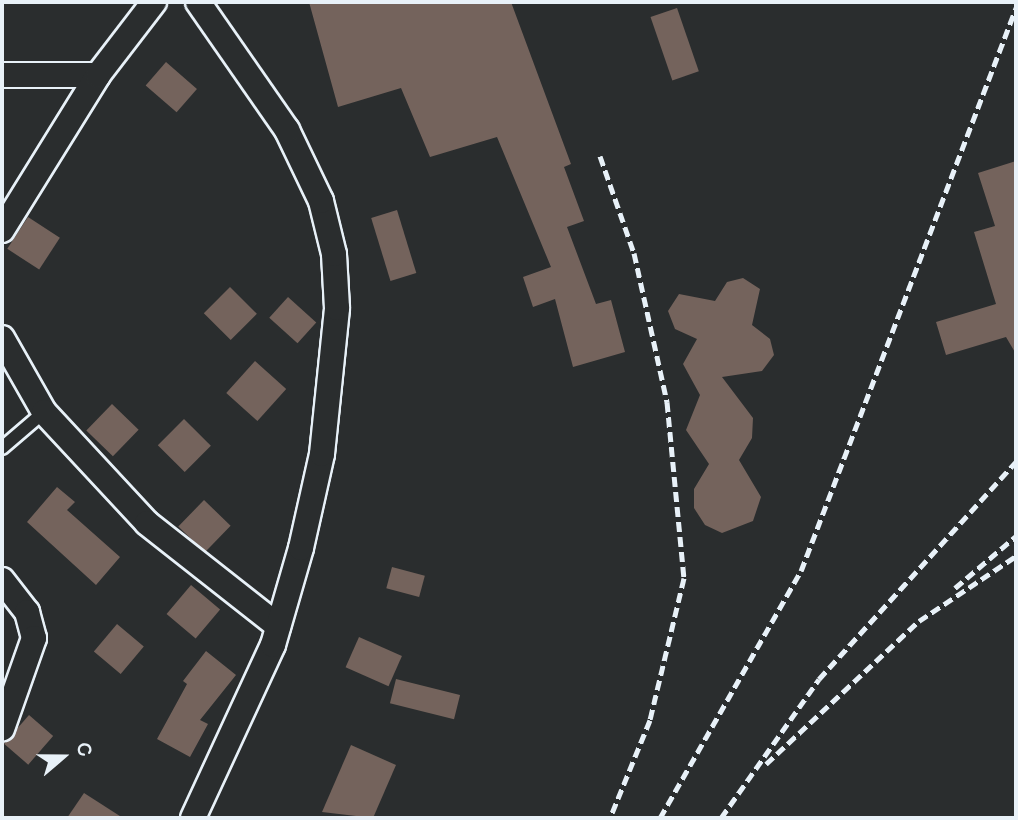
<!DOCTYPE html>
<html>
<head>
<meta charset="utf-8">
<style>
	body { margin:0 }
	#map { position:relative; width:1018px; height:820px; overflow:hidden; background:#2a2d2e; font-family:"Balsamiq Sans",sans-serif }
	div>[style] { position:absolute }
	.building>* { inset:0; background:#74635c; transform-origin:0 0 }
	.roads { filter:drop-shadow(2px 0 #e8f1f8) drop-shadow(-2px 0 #e8f1f8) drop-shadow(0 2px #e8f1f8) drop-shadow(0 -2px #e8f1f8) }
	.lane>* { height:12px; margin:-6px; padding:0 6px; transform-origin:6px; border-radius:6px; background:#2a2d2e }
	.street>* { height:24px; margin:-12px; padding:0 12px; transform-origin:12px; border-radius:12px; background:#2a2d2e }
	.rail>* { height:5px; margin-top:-2.5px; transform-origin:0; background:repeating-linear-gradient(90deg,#e8f1f8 0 10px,transparent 0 15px) }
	span { translate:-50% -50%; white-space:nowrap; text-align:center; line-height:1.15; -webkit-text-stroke:5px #2a2d2e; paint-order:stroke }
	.frame { position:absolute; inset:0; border:4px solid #e8f1f8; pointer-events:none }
	.north { position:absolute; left:28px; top:722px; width:70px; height:70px; -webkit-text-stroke:5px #2a2d2e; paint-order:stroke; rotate:70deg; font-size:19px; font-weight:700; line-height:28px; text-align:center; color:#e8f1f8 }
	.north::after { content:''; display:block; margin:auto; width:24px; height:32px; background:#e8f1f8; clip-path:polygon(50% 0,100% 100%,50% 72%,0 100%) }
</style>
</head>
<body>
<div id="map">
	<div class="building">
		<i style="clip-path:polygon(309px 2px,511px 2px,571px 164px,564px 167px,584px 221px,567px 227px,596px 304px,611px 300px,625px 352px,573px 367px,555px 299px,533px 307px,523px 277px,551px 267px,497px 137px,430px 157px,401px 88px,338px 107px)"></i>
		<i style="left:677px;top:8px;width:67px;height:28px;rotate:71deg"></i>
		<i style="left:166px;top:62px;width:41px;height:31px;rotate:41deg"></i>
		<i style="clip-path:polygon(1016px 161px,1016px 354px,1006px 337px,946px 355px,936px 322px,996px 304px,974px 232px,995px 226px,978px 173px)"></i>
		<i style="left:397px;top:210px;width:66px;height:27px;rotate:73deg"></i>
		<i style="left:28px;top:217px;width:38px;height:38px;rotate:33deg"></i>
		<i style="clip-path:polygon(743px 278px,760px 289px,752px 325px,770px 339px,774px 355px,762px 371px,722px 377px,753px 418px,752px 438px,739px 460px,761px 497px,753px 521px,722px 533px,705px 525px,694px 508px,694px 489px,709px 464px,686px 430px,700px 395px,683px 364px,697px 339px,675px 329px,668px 311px,679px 294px,715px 301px,727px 282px)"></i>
		<i style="left:230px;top:287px;width:38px;height:37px;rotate:45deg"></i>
		<i style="left:288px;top:297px;width:38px;height:28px;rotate:42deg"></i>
		<i style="left:255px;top:361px;width:42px;height:43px;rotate:42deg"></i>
		<i style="left:112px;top:404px;width:37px;height:37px;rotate:44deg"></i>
		<i style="left:184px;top:419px;width:38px;height:37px;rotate:45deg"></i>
		<i style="clip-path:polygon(57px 487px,75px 502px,67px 510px,120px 557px,96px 585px,27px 522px)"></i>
		<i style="left:204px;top:500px;width:37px;height:37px;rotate:44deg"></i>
		<i style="left:392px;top:567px;width:34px;height:22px;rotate:15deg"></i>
		<i style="left:191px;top:585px;width:38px;height:38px;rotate:40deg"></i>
		<i style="left:117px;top:624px;width:35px;height:36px;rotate:40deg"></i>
		<i style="left:359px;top:637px;width:47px;height:33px;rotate:24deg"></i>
		<i style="clip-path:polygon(206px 651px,236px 675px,200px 720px,208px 724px,190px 757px,157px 739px,187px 684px,183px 681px)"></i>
		<i style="left:396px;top:679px;width:66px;height:25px;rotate:14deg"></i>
		<i style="left:29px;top:715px;width:32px;height:38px;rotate:41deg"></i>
		<i style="clip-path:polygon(351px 745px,396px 765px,373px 818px,322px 812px)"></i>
		<i style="clip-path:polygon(84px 793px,123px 818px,67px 818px)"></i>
	</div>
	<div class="roads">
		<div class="lane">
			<i style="left:2px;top:448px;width:55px;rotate:-40.6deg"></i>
		</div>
		<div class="street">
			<i style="left:2px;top:75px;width:96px"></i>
			<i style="left:2px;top:230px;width:182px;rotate:-58.2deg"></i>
			<i style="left:98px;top:75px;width:92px;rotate:-52.5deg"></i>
			<i style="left:2px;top:338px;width:85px;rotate:60.4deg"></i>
			<i style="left:44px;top:412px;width:151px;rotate:47.1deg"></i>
			<i style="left:147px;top:523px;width:167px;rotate:38.2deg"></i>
			<i style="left:2px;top:580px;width:41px;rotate:52deg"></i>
			<i style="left:27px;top:612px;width:27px;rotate:75deg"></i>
			<i style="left:34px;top:638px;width:96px;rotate:109.4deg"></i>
			<i style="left:193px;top:818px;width:191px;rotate:-65.2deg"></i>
			<i style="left:273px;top:645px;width:101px;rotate:-73.9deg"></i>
			<i style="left:301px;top:548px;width:96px;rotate:-77.4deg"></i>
			<i style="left:322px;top:454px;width:147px;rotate:-84.1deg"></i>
			<i style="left:337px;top:308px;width:54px;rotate:-93.2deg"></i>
			<i style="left:334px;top:254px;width:55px;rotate:-103.8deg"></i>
			<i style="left:321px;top:201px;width:79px;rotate:-115.6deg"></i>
			<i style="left:287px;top:130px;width:156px;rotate:-124.8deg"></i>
		</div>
	</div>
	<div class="rail">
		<i style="left:600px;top:156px;width:103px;rotate:70.7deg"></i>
		<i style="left:634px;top:253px;width:153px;rotate:77.5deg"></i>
		<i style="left:667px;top:402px;width:177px;rotate:84.5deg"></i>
		<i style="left:684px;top:578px;width:146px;rotate:103.5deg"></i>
		<i style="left:650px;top:720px;width:106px;rotate:112.2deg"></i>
		<i style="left:955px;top:588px;width:80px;rotate:-40.4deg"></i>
		<i style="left:766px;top:764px;width:209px;rotate:-43.1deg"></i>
		<i style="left:919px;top:621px;width:117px;rotate:-33.8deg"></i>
		<i style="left:660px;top:818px;width:284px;rotate:-60.3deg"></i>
		<i style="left:801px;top:571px;width:603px;rotate:-69.1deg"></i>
		<i style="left:721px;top:818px;width:170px;rotate:-54.8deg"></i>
		<i style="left:819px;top:679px;width:293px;rotate:-47.8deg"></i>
	</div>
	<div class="frame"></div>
	<div class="north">С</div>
</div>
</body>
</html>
